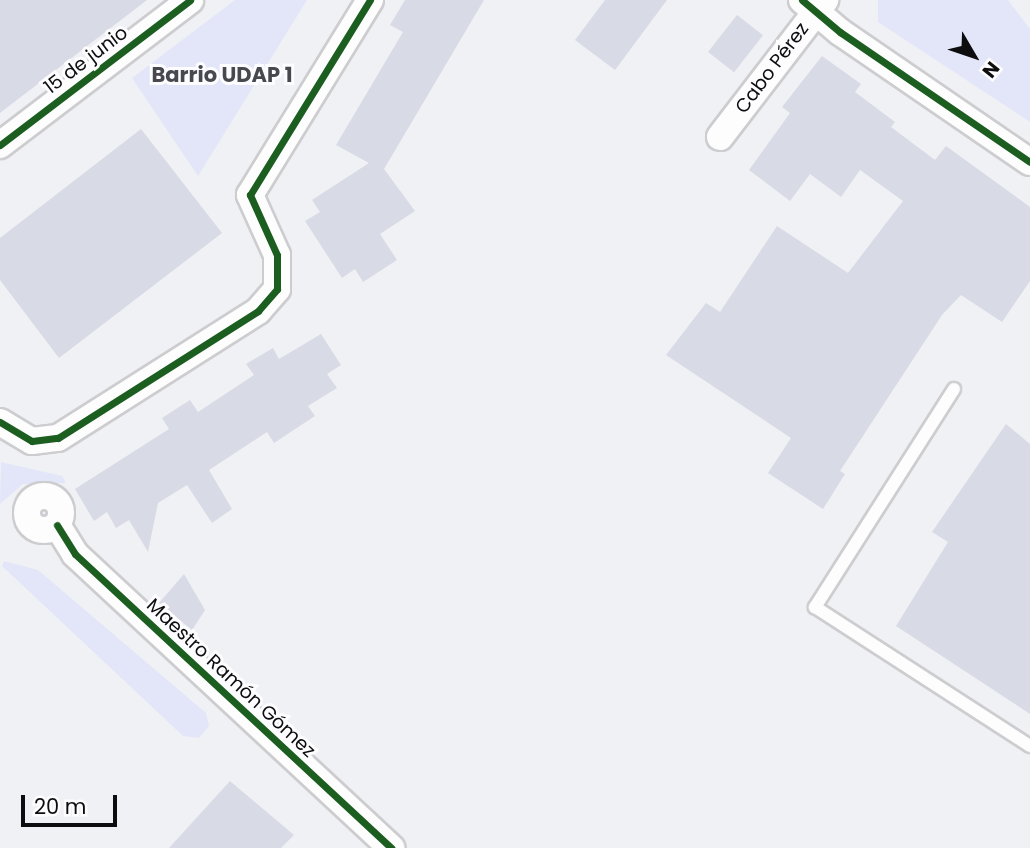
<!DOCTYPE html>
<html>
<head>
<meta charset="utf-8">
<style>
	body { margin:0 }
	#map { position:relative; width:1030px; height:848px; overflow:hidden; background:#f0f1f5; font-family:Poppins,sans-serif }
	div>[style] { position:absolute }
	.green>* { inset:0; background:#e3e6f8 }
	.building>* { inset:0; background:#d8dae5; transform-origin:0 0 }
	.roads { filter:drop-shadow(2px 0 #cdcdd0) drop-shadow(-2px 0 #cdcdd0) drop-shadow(0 2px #cdcdd0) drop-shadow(0 -2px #cdcdd0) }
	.service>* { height:12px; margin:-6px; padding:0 6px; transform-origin:6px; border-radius:6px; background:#fdfdfe }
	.minor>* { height:26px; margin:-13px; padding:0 13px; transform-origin:13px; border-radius:13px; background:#fdfdfe }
	.minor>.ring { margin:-13px; padding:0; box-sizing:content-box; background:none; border:26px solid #fdfdfe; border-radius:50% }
	.cycleway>* { height:7px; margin:-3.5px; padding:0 3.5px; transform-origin:3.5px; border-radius:3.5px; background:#1b5e20 }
	span { translate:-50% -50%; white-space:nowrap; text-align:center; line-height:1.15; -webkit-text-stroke:6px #fdfdff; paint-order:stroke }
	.street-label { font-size:19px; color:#0d0d0f }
	.neighbourhood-label { font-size:21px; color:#48494e; font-weight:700 }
	.north { position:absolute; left:939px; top:21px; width:70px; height:70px; -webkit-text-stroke:5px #fdfdff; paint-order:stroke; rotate:129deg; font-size:19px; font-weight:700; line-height:28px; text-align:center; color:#0d0d0f }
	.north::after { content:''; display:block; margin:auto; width:24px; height:32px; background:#0d0d0f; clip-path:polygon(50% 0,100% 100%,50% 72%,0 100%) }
	.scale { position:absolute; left:21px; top:795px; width:96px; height:32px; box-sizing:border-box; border:4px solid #0d0d0f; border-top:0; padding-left:9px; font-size:21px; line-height:24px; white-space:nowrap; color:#0d0d0f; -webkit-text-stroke:5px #fdfdff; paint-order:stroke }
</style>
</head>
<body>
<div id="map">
	<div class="green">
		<i style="clip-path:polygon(235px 0,307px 0,198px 176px,132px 78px)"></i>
		<i style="clip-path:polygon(878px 0,1008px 0,1030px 29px,1030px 122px,878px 22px)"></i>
		<i style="clip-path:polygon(1px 462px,62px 476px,66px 483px,23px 484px,0 504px)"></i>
		<i style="clip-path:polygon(4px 561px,38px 570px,206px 713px,209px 726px,199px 738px,183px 736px,2px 566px)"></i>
	</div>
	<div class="building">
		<i style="clip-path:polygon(0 0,147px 0,0 113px)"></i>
		<i style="clip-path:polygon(405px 0,484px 0,384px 169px,415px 211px,380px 234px,397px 260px,363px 282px,355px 269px,342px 278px,305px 221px,320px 212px,312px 200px,369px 163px,336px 145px,403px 32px,390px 25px)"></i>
		<i style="clip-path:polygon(605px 0,667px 0,615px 70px,575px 40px)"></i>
		<i style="left:737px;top:15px;width:33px;height:47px;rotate:38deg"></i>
		<i style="clip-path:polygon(822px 56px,861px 84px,855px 92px,895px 122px,891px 127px,935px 160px,946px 146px,1030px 207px,1030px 281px,1002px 322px,961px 295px,942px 315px,840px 471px,845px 474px,823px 509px,768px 473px,791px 438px,666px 355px,706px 303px,720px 312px,777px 226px,848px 273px,903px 201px,860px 170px,841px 197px,810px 174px,790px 201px,749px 170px,790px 113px,782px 107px)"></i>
		<i style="clip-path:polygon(141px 129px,222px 233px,59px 358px,0 280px,0 238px)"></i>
		<i style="clip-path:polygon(321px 334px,341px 365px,327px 374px,337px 388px,308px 406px,315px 416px,274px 443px,267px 432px,209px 470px,232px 509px,212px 523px,187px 485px,158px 503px,148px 552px,129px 520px,116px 528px,107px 512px,94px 521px,75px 489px,169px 429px,162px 418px,190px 400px,198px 412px,254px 375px,246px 364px,273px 348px,279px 359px)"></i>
		<i style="clip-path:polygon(1006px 424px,1030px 444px,1030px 714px,896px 626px,948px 542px,932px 532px)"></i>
		<i style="clip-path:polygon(184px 574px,205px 610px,192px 630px,159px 603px)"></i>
		<i style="clip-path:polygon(230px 781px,294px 835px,281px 848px,169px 848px)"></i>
	</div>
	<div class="roads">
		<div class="service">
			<i style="left:954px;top:389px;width:259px;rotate:122.5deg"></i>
			<i style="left:815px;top:607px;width:256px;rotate:32.9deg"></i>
		</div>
		<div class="minor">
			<i style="left:802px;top:0;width:50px;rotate:40.1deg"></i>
			<i style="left:840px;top:32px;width:230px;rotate:34.4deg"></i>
			<i style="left:720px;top:137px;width:173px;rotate:-52.5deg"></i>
			<i style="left:0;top:145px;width:239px;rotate:-37.3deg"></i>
			<i style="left:0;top:422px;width:37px;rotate:31deg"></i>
			<i style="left:32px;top:441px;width:26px;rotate:-7deg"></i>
			<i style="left:58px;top:438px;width:237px;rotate:-32.4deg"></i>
			<i style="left:258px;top:311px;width:29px;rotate:-49deg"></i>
			<i style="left:277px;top:289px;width:34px;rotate:-90deg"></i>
			<i style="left:277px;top:255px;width:66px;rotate:-114.2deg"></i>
			<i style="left:250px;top:195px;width:229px;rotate:-58.4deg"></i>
			<i class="ring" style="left:27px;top:496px;width:8px;height:8px"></i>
			<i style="left:57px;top:525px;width:34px;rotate:58deg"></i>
			<i style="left:75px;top:554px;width:432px;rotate:42.9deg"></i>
		</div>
	</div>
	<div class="cycleway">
		<i style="left:802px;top:0;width:50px;rotate:40.1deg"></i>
		<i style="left:840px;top:32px;width:230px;rotate:34.4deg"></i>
		<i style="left:0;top:145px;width:239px;rotate:-37.3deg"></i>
		<i style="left:0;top:422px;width:37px;rotate:31deg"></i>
		<i style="left:32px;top:441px;width:26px;rotate:-7deg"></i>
		<i style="left:58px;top:438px;width:237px;rotate:-32.4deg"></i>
		<i style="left:258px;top:311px;width:29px;rotate:-49deg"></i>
		<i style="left:277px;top:289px;width:34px;rotate:-90deg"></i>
		<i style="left:277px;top:255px;width:66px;rotate:-114.2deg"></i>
		<i style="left:250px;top:195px;width:229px;rotate:-58.4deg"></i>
		<i style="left:57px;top:525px;width:34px;rotate:58deg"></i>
		<i style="left:75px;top:554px;width:432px;rotate:42.9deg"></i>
	</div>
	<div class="street-label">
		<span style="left:86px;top:60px;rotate:-37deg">15 de junio</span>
		<span style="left:772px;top:68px;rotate:-53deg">Cabo Pérez</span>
		<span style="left:231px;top:678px;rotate:43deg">Maestro Ramón Gómez</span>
	</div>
	<div class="neighbourhood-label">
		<span style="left:222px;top:75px">Barrio UDAP 1</span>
	</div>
	<div class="north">N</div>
	<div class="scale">20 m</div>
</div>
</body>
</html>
